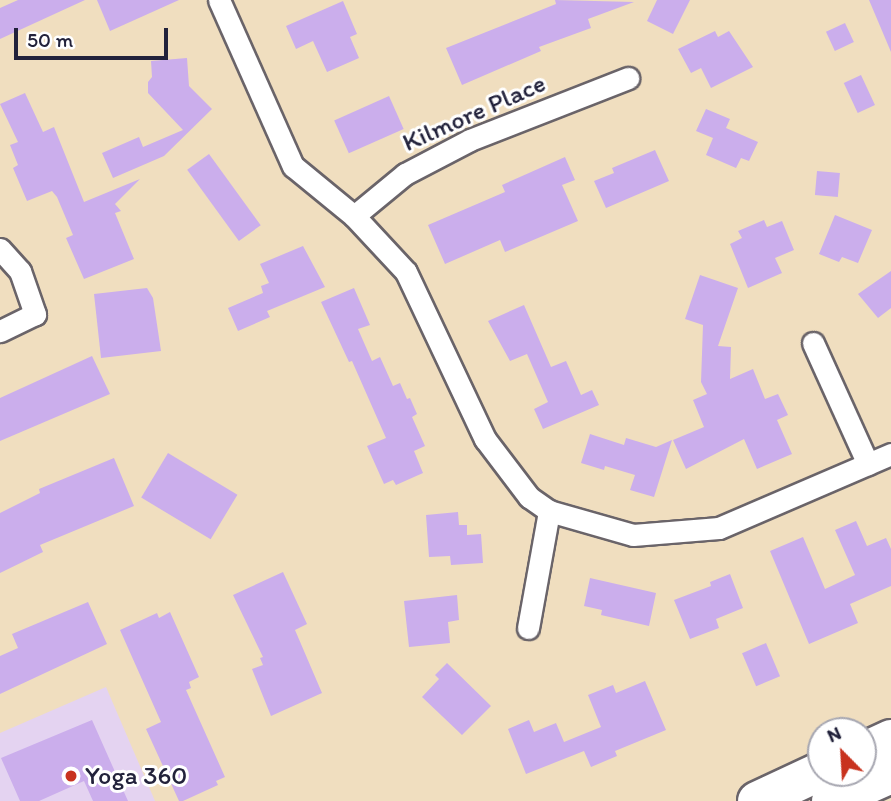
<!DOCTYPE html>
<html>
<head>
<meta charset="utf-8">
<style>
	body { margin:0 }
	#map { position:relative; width:891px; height:801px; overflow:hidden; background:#f0debf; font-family:Itim,sans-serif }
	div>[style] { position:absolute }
	.built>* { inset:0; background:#e4d3f1 }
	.building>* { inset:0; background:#cbaeec; transform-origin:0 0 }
	.roads { filter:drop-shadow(2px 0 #6a6469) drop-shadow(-2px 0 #6a6469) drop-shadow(0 2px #6a6469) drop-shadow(0 -2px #6a6469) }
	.street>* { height:21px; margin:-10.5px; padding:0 10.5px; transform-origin:10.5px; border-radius:10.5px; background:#fff }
	.highway>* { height:38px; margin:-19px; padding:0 19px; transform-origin:19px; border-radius:19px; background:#fff }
	.dots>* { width:19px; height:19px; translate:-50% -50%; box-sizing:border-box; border:4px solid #fff; border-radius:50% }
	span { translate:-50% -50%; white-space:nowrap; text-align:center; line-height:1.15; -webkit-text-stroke:6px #fff; paint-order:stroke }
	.street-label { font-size:26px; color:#22223b }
	.poi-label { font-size:26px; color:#22223b }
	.left { translate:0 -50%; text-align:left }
	.north { position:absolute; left:807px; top:717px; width:70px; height:70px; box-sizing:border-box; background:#fff; border:2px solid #a7a7b1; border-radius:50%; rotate:336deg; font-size:19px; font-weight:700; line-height:28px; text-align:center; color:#22223b }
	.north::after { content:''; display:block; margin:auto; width:24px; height:32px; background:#c8321e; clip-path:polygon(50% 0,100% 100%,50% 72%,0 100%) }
	.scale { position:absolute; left:14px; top:28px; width:154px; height:32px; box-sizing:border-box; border:4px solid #22223b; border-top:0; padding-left:9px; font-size:21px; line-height:24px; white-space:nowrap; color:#22223b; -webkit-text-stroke:5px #fff; paint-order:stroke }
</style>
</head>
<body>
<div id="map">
	<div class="built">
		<i style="clip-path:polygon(106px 687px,155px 801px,0 801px,0 733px)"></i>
	</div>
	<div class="building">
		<i style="clip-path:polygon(18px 0,85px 0,0 39px,0 8px)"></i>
		<i style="clip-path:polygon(97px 0,179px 0,110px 31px)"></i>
		<i style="clip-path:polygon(555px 0,634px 2px,588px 19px,591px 28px,539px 47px,541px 51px,462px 85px,446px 48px,556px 4px)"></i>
		<i style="clip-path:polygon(657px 0,690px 0,673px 34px,647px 21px)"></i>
		<i style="clip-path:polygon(869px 0,891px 0,891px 52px)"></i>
		<i style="clip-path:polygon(343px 1px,357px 34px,350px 37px,359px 58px,327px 72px,313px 41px,296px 49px,286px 26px)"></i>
		<i style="left:845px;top:23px;width:21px;height:21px;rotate:65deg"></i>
		<i style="clip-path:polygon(715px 31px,718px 37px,729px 31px,753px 67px,711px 88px,701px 68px,691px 73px,678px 49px)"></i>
		<i style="clip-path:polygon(187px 58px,189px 86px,212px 109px,164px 156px,113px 178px,102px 153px,139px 137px,143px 147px,183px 130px,148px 93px,148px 82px,152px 77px,151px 61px)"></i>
		<i style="left:861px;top:75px;width:33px;height:19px;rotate:65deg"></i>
		<i style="clip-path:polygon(25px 93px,43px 132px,54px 127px,84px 202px,140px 179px,115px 204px,121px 211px,115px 213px,134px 259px,84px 279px,66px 238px,73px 235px,57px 197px,52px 191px,27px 201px,13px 168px,18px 165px,10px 145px,18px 142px,0 104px)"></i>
		<i style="left:389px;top:96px;width:36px;height:60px;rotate:66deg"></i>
		<i style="clip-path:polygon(706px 109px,730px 119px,726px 128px,758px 142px,749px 161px,741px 158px,736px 168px,706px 155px,713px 138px,696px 131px)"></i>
		<i style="clip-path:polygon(655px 150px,669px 181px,606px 208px,594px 181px,614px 173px,612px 168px)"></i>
		<i style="left:209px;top:154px;width:88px;height:27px;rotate:54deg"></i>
		<i style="clip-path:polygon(565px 157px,575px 180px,562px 185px,578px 221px,505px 252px,500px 240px,445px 264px,428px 225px,505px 192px,502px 185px)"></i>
		<i style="left:817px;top:171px;width:23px;height:24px;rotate:5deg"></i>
		<i style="clip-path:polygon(835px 215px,872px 230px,858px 263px,842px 257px,839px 262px,819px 254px)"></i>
		<i style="clip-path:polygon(764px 220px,767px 227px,782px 221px,794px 250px,775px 258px,782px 273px,748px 288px,730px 244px,742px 238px,738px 231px)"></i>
		<i style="clip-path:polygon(303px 246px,325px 287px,267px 311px,270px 317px,238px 331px,228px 308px,263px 293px,261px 286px,269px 283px,260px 264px)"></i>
		<i style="clip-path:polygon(891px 271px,891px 308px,878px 318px,858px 294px)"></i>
		<i style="clip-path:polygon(700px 275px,738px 288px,718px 346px,731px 347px,730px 379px,753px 369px,765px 399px,778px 394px,788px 415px,777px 420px,792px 454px,757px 469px,744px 439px,686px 469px,673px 440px,704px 427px,693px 400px,707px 394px,701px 382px,703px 325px,685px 319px)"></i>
		<i style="clip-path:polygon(147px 288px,153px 298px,161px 351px,101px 358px,94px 294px)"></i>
		<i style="clip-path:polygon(354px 288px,370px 325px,358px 329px,372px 361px,380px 357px,393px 386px,400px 383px,407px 399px,410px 398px,417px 414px,412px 417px,425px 446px,414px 451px,423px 473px,396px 485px,393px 480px,384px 484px,367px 446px,386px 438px,352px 361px,349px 362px,321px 302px)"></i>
		<i style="clip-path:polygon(524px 305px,551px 367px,566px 361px,581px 395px,592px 390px,599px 405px,543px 429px,534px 409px,548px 402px,527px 354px,510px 361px,488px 321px)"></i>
		<i style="clip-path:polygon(92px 356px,110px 394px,0 441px,0 398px)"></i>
		<i style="clip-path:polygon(590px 434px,624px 445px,626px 438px,656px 447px,672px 440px,654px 497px,630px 490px,635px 475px,605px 466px,604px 470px,581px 463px)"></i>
		<i style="left:168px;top:453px;width:81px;height:52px;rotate:31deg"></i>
		<i style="clip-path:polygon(114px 458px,134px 506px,40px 545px,43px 552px,0 573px,0 513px,40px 493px,39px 489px)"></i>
		<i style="clip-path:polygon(458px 512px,459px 525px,467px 525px,467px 535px,481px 534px,483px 563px,451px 565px,450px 556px,429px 557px,426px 515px)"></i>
		<i style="clip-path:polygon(856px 521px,867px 546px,886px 538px,891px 549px,891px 586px,850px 604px,858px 623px,809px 644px,770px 551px,803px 537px,825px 589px,855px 575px,835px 530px)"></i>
		<i style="clip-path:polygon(283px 572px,307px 624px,295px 630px,322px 693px,271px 716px,252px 669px,263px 665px,260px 658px,263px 657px,233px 595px)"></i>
		<i style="clip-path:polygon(730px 574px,743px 608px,716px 619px,719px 628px,690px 639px,674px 600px,711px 586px,710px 582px)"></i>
		<i style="clip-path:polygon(590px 578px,656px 593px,649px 626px,601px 615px,602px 610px,584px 606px)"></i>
		<i style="clip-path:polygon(457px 595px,459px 620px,448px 622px,450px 643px,409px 647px,404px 601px)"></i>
		<i style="clip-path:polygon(88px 602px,107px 644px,0 694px,0 656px,18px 648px,12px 634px)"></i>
		<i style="clip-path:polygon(170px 612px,199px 677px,189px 682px,191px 688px,186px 690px,225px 777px,216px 781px,218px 785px,183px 801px,179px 801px,146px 729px,161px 722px,120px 630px,157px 613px,159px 618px)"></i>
		<i style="left:766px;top:643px;width:36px;height:26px;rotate:67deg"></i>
		<i style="clip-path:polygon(447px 663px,491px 706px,462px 735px,422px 697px,439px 679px,435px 675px)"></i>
		<i style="clip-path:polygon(645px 681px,666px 730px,615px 751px,617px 756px,591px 767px,584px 751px,526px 774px,508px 729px,529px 720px,534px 732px,556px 723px,564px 742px,601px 727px,588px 695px,613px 685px,616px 693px)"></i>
		<i style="clip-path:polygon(92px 720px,128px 801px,93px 801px,84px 781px,39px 801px,20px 801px,1px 758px)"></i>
	</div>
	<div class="roads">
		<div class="street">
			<i style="left:219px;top:0;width:182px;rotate:66deg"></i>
			<i style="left:293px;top:166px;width:79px;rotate:39.3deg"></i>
			<i style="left:354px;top:216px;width:76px;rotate:47.1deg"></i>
			<i style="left:406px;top:272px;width:185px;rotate:64.7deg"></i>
			<i style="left:485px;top:439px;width:73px;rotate:52.8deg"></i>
			<i style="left:529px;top:497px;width:24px;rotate:35deg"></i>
			<i style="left:549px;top:511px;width:87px;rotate:15.9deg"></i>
			<i style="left:633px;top:535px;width:86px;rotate:-4.7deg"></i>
			<i style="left:719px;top:528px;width:187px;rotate:-23.3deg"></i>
			<i style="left:354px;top:216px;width:66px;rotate:-39.5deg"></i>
			<i style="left:405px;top:174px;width:73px;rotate:-27.6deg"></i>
			<i style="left:470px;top:140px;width:170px;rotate:-21.4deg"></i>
			<i style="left:0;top:249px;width:30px;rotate:48deg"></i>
			<i style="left:20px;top:271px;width:46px;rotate:70.8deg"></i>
			<i style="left:35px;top:314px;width:39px;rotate:154deg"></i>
			<i style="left:813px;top:343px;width:133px;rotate:65.6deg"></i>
			<i style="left:528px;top:628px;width:119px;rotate:-79.8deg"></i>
		</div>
		<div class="highway">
			<i style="left:863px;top:752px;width:31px;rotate:-25deg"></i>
			<i style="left:757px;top:801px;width:71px;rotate:-25.1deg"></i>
			<i style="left:831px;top:801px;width:66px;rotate:-24.2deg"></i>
		</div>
	</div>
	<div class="dots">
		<i style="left:71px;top:776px;background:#c8321e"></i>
	</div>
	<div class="street-label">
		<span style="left:474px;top:113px;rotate:-24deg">Kilmore Place</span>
	</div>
	<div class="poi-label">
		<span class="left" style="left:85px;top:776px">Yoga 360</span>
	</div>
	<div class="north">N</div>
	<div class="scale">50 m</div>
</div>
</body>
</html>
